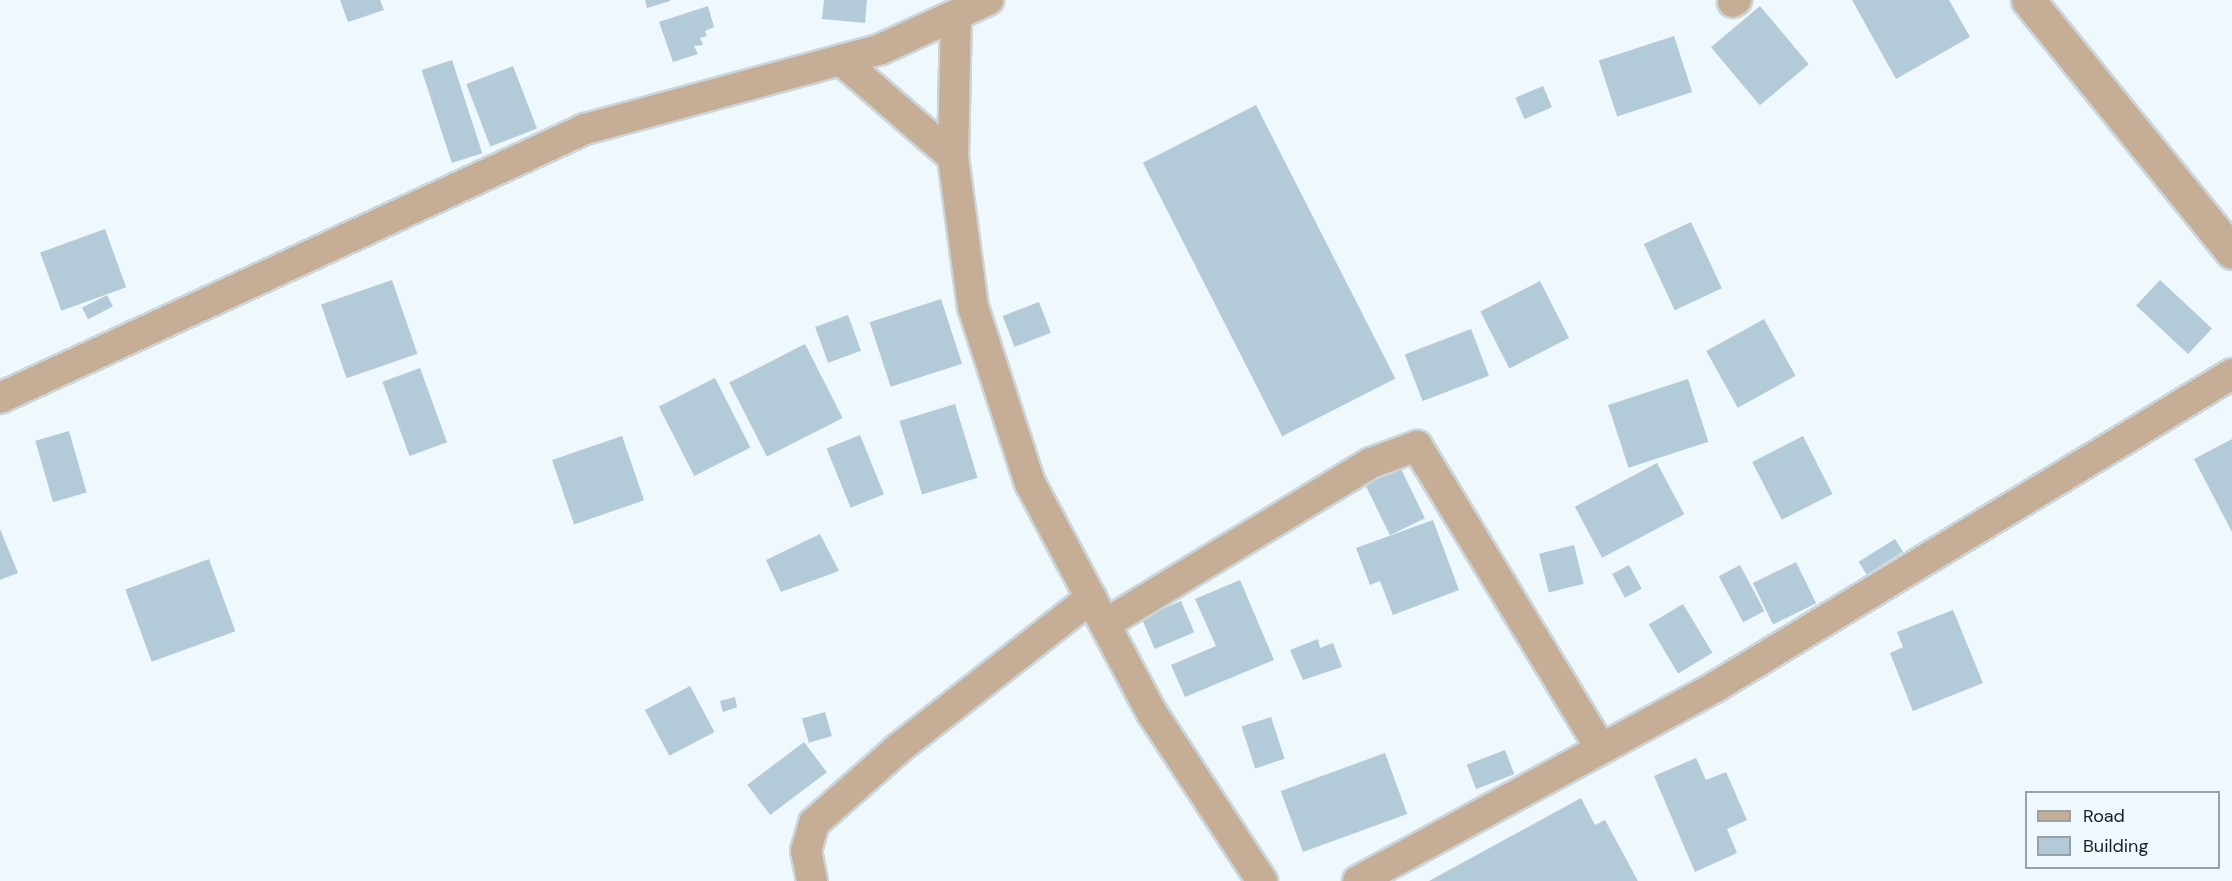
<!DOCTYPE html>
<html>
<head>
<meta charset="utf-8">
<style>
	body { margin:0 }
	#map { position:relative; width:2232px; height:881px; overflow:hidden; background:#eef8fd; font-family:"DM Sans",sans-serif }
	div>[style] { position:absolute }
	.building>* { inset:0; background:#b3cbd8; transform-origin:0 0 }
	.roads { filter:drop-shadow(2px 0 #cbd5da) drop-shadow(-2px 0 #cbd5da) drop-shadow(0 2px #cbd5da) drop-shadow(0 -2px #cbd5da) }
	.minor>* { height:30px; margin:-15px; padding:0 15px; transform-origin:15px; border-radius:15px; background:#c5ae95 }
	.tertiary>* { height:33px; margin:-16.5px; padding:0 16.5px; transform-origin:16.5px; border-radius:16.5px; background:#c5ae95 }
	span { translate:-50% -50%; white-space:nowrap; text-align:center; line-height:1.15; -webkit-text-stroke:6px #eef8fd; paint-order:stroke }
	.legend { position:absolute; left:2025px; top:791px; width:195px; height:78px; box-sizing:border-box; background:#eef8fd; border:2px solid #98a1a6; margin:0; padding:8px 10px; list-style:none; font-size:18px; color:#161f24 }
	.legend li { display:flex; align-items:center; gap:12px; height:30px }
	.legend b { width:30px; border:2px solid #98a1a6 }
</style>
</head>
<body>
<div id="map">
	<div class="building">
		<i style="clip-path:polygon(340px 0,380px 0,384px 10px,348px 22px)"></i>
		<i style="clip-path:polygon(645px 0,670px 0,670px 1px,647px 8px)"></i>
		<i style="clip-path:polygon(824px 0,867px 0,865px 23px,822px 19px)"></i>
		<i style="clip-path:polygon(1852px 0,1949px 0,1970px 37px,1896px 79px)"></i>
		<i style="clip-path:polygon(708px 6px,714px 27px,705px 31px,707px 36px,700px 38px,703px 45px,694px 46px,698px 54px,673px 62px,659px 22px)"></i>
		<i style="left:1760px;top:6px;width:76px;height:64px;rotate:50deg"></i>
		<i style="left:1674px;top:36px;width:59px;height:79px;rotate:72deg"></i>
		<i style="left:452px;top:60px;width:98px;height:32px;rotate:72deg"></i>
		<i style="left:513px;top:66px;width:67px;height:50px;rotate:69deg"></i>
		<i style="left:1543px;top:86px;width:23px;height:30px;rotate:67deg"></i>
		<i style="left:1256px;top:105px;width:307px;height:127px;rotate:63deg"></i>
		<i style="left:1691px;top:222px;width:73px;height:52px;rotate:65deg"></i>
		<i style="left:105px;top:229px;width:62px;height:69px;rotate:70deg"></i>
		<i style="left:392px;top:280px;width:78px;height:75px;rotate:71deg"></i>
		<i style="left:2160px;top:280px;width:71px;height:35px;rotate:43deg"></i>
		<i style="left:1540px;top:281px;width:64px;height:67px;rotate:63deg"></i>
		<i style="left:107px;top:295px;width:13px;height:28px;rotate:63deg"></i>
		<i style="left:941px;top:299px;width:68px;height:75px;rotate:72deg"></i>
		<i style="left:1039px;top:302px;width:33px;height:39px;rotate:69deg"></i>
		<i style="left:848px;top:315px;width:38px;height:35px;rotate:70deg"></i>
		<i style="left:1764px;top:319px;width:65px;height:66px;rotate:61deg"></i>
		<i style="left:1471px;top:329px;width:50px;height:71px;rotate:69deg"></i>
		<i style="left:805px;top:344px;width:83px;height:85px;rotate:63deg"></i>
		<i style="left:420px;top:368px;width:79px;height:40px;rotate:70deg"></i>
		<i style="left:715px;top:378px;width:78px;height:63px;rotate:63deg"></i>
		<i style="left:1688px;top:379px;width:66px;height:84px;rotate:72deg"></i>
		<i style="left:955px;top:404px;width:77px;height:58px;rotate:73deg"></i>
		<i style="left:69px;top:431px;width:64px;height:35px;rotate:74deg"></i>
		<i style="left:860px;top:435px;width:64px;height:36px;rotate:68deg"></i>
		<i style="left:622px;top:436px;width:68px;height:74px;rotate:71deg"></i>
		<i style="left:1803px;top:436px;width:65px;height:57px;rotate:63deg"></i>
		<i style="clip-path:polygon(2232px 439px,2232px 532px,2194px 459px)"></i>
		<i style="left:1657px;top:463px;width:58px;height:93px;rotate:62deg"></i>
		<i style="left:1400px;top:467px;width:57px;height:39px;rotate:64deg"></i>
		<i style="clip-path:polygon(1433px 520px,1459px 590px,1393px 615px,1380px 581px,1370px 585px,1356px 548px)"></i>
		<i style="clip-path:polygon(0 529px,18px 573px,0 580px)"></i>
		<i style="clip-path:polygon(820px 534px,839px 571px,781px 592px,766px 560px)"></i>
		<i style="left:1895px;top:539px;width:15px;height:43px;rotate:58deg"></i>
		<i style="left:1574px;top:545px;width:40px;height:36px;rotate:76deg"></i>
		<i style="left:209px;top:559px;width:77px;height:89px;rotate:70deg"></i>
		<i style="left:1796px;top:562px;width:46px;height:48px;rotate:64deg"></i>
		<i style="left:1629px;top:565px;width:27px;height:19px;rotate:62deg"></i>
		<i style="left:1740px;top:565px;width:52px;height:24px;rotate:62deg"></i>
		<i style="clip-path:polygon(1240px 580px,1274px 660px,1185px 697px,1171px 665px,1216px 646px,1195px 599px)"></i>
		<i style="left:1181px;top:601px;width:34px;height:43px;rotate:67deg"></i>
		<i style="left:1683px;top:604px;width:57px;height:40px;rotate:59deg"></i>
		<i style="clip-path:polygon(1953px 610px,1983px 683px,1913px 711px,1890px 653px,1903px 647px,1897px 632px)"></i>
		<i style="clip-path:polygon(1318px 639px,1320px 648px,1333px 643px,1342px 667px,1303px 680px,1290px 650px)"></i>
		<i style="left:690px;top:686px;width:52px;height:51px;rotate:62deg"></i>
		<i style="clip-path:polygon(735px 697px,737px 707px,723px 712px,720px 701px)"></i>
		<i style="left:825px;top:712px;width:25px;height:24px;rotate:74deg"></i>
		<i style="left:1271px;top:717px;width:44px;height:31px;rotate:72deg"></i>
		<i style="left:804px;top:742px;width:38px;height:71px;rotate:53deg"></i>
		<i style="left:1505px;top:750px;width:26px;height:41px;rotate:69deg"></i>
		<i style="left:1385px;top:753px;width:65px;height:111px;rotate:70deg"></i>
		<i style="clip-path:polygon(1696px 758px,1706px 780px,1726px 772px,1747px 820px,1727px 829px,1737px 853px,1695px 872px,1654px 776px)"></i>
		<i style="clip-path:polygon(1581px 798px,1595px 825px,1605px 820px,1638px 881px,1429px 881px)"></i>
	</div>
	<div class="roads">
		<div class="minor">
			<i style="left:1733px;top:2px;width:4px;rotate:-34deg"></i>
			<i style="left:956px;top:15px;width:142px;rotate:91.2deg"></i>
			<i style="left:953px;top:157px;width:151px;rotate:82.4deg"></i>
			<i style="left:973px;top:307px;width:185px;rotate:72.1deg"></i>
			<i style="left:1030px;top:483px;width:260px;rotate:62.1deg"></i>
			<i style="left:1152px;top:713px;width:201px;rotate:56.8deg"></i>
			<i style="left:841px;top:60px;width:148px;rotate:40.9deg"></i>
			<i style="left:0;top:398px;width:644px;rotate:-24.69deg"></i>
			<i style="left:585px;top:129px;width:307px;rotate:-15.1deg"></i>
			<i style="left:881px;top:49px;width:118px;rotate:-24.6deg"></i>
			<i style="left:1105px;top:624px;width:311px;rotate:-31.2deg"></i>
			<i style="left:1371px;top:463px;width:49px;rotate:-20.3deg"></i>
			<i style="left:1417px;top:446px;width:354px;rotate:58.7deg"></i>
			<i style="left:812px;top:881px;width:31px;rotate:-101deg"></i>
			<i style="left:806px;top:851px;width:29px;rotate:-74deg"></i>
			<i style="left:814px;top:823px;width:113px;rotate:-41.4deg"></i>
			<i style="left:899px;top:748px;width:244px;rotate:-38deg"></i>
			<i style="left:1358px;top:881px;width:406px;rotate:-28.5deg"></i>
			<i style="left:1715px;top:687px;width:604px;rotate:-31.19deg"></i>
		</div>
		<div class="tertiary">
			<i style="left:2028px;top:0;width:324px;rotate:51deg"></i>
		</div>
	</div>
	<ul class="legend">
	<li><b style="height:8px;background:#c5ae95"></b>Road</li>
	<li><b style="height:16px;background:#b3cbd8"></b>Building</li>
	</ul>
</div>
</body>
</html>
